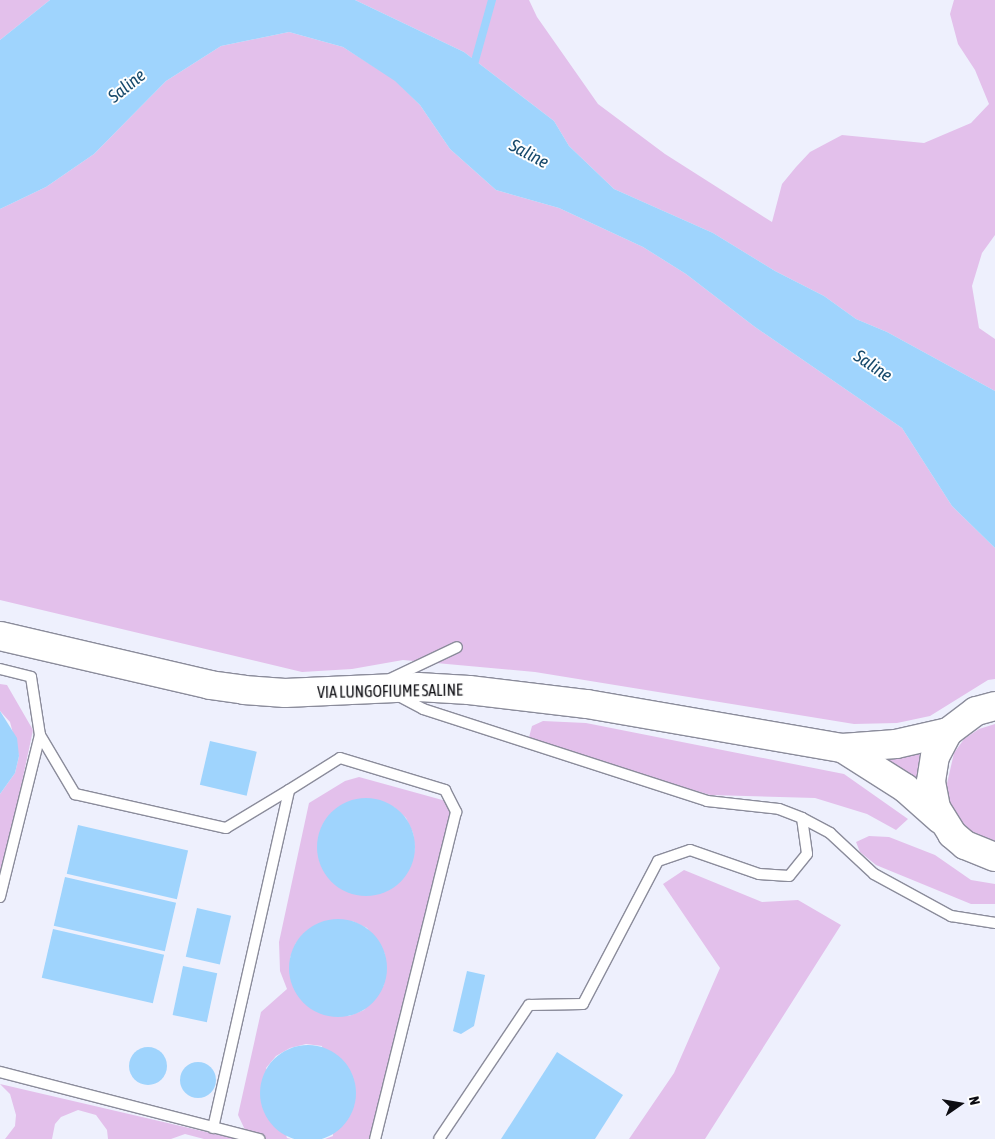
<!DOCTYPE html>
<html>
<head>
<meta charset="utf-8">
<style>
	body { margin:0 }
	#map { position:relative; width:995px; height:1139px; overflow:hidden; background:#eef0fd; font-family:"Asap Condensed",sans-serif }
	div>[style] { position:absolute }
	.green>* { inset:0; background:#e3c0eb }
	.water>* { inset:0; background:#9fd4fd; transform-origin:0 0 }
	.round { border-radius:50% }
	.stream>* { height:8px; margin:-4px; padding:0 4px; transform-origin:4px; border-radius:4px; background:#9fd4fd }
	.roads { filter:drop-shadow(1px 0 #8b8c9b) drop-shadow(-1px 0 #8b8c9b) drop-shadow(0 1px #8b8c9b) drop-shadow(0 -1px #8b8c9b) }
	.lane>* { height:10px; margin:-5px; padding:0 5px; transform-origin:5px; border-radius:5px; background:#fff }
	.secondary>* { height:28px; margin:-14px; padding:0 14px; transform-origin:14px; border-radius:14px; background:#fff }
	span { translate:-50% -50%; white-space:nowrap; text-align:center; line-height:1.15; -webkit-text-stroke:4px #fefefe; paint-order:stroke }
	.street-label { font-size:16px; color:#0d0d12 }
	.water-label { font-size:18px; color:#16496b; font-style:italic }
	.north { position:absolute; left:935px; top:1079px; width:50px; height:50px; -webkit-text-stroke:4px #fefefe; paint-order:stroke; rotate:77deg; font-size:14px; font-weight:700; line-height:20px; text-align:center; color:#0d0d12 }
	.north::after { content:''; display:block; margin:auto; width:18px; height:22px; background:#0d0d12; clip-path:polygon(50% 0,100% 100%,50% 72%,0 100%) }
</style>
</head>
<body>
<div id="map">
	<div class="green">
		<i style="clip-path:polygon(0 0,50px 0,0 40px)"></i>
		<i style="clip-path:polygon(355px 0,529px 0,537px 17px,598px 104px,665px 154px,772px 222px,782px 184px,796px 167px,810px 152px,842px 135px,924px 143px,971px 123px,989px 104px,975px 70px,958px 44px,950px 14px,954px 0,995px 0,995px 235px,982px 253px,972px 286px,979px 328px,995px 339px,995px 391px,887px 332px,856px 319px,824px 296px,775px 271px,713px 233px,614px 189px,569px 146px,554px 121px,464px 52px)"></i>
		<i style="clip-path:polygon(289px 32px,343px 47px,395px 80px,420px 105px,450px 149px,496px 190px,559px 208px,643px 247px,686px 274px,755px 327px,902px 428px,952px 506px,995px 548px,995px 679px,988px 680px,930px 716px,897px 723px,854px 724px,535px 672px,403px 660px,352px 669px,302px 672px,0 600px,0 209px,46px 187px,94px 154px,166px 81px,221px 46px)"></i>
		<i style="clip-path:polygon(0 684px,7px 685px,33px 730px,0 886px,0 794px,15px 773px,19px 756px,10px 722px,0 711px)"></i>
		<i style="clip-path:polygon(543px 721px,586px 723px,844px 774px,908px 819px,896px 830px,867px 814px,815px 798px,710px 795px,528px 741px,532px 726px)"></i>
		<i style="clip-path:polygon(995px 724px,995px 841px,972px 832px,960px 820px,950px 805px,946px 788px,954px 753px,964px 739px,979px 729px)"></i>
		<i style="clip-path:polygon(924px 747px,915px 785px,869px 755px)"></i>
		<i style="clip-path:polygon(evenodd,359px 777px,446px 801px,451px 811px,371px 1139px,325px 1139px,333px 1136px,322px 1046px,306px 1044px,290px 1048px,276px 1056px,266px 1068px,287px 1138px,291px 1139px,244px 1139px,246px 1132px,238px 1115px,261px 1012px,287px 989px,280px 971px,279px 942px,309px 803px,345px 781px,359px 777px,394px 807px,406px 818px,413px 833px,415px 849px,411px 865px,394px 807px,359px 777px,352px 921px,367px 928px,385px 954px,384px 985px,364px 1010px,349px 1016px,333px 1016px,290px 974px,290px 958px,296px 943px,352px 921px)"></i>
		<i style="clip-path:polygon(869px 836px,889px 837px,935px 855px,971px 880px,995px 884px,995px 904px,971px 904px,876px 865px,860px 852px,856px 842px)"></i>
		<i style="clip-path:polygon(684px 870px,762px 902px,798px 900px,841px 925px,705px 1139px,629px 1139px,674px 1073px,720px 968px,663px 884px)"></i>
		<i style="clip-path:polygon(0 1084px,215px 1134px,236px 1139px,204px 1139px,185px 1134px,171px 1139px,108px 1139px,107px 1130px,96px 1115px,78px 1110px,61px 1117px,55px 1124px,52px 1139px,5px 1139px,15px 1126px,16px 1115px,10px 1094px)"></i>
	</div>
	<div class="water">
		<i style="clip-path:polygon(50px 0,355px 0,464px 52px,554px 121px,569px 146px,614px 189px,713px 233px,775px 271px,824px 296px,856px 319px,887px 332px,995px 391px,995px 548px,952px 506px,902px 428px,755px 327px,686px 274px,643px 247px,559px 208px,496px 190px,450px 149px,420px 105px,395px 81px,343px 47px,289px 32px,221px 46px,166px 81px,94px 154px,46px 187px,0 209px,0 40px)"></i>
		<i style="clip-path:polygon(0 711px,17px 738px,19px 756px,15px 773px,0 794px)"></i>
		<i style="left:210px;top:741px;width:48px;height:45px;rotate:13deg"></i>
		<i class="round" style="left:317px;top:798px;width:98px;height:98px"></i>
		<i style="left:78px;top:825px;width:113px;height:50px;rotate:13deg"></i>
		<i style="left:65px;top:877px;width:114px;height:50px;rotate:13deg"></i>
		<i style="left:197px;top:908px;width:35px;height:50px;rotate:13deg"></i>
		<i class="round" style="left:289px;top:919px;width:98px;height:98px"></i>
		<i style="left:53px;top:929px;width:114px;height:50px;rotate:13deg"></i>
		<i style="left:183px;top:966px;width:35px;height:50px;rotate:12deg"></i>
		<i style="clip-path:polygon(467px 971px,485px 975px,474px 1026px,461px 1034px,453px 1031px)"></i>
		<i class="round" style="left:260px;top:1045px;width:96px;height:96px"></i>
		<i class="round" style="left:129px;top:1047px;width:38px;height:38px"></i>
		<i style="clip-path:polygon(557px 1052px,623px 1095px,595px 1139px,501px 1139px)"></i>
		<i class="round" style="left:180px;top:1062px;width:36px;height:36px"></i>
	</div>
	<div class="stream">
		<i style="left:473px;top:68px;width:71px;rotate:-74.4deg"></i>
	</div>
	<div class="roads">
		<div class="lane">
			<i style="left:0;top:669px;width:32px;rotate:14deg"></i>
			<i style="left:31px;top:677px;width:59px;rotate:81.2deg"></i>
			<i style="left:40px;top:735px;width:167px;rotate:103.9deg"></i>
			<i style="left:390px;top:679px;width:74px;rotate:-25.5deg"></i>
			<i style="left:397px;top:695px;width:30px;rotate:28deg"></i>
			<i style="left:423px;top:709px;width:299px;rotate:17.9deg"></i>
			<i style="left:707px;top:801px;width:72px;rotate:6.3deg"></i>
			<i style="left:779px;top:809px;width:25px;rotate:21deg"></i>
			<i style="left:802px;top:818px;width:36px;rotate:82deg"></i>
			<i style="left:807px;top:854px;width:28px;rotate:129deg"></i>
			<i style="left:789px;top:876px;width:30px;rotate:-176deg"></i>
			<i style="left:759px;top:874px;width:73px;rotate:-160.8deg"></i>
			<i style="left:690px;top:850px;width:34px;rotate:161deg"></i>
			<i style="left:658px;top:861px;width:161px;rotate:117.7deg"></i>
			<i style="left:583px;top:1004px;width:54px;rotate:178.9deg"></i>
			<i style="left:529px;top:1005px;width:161px;rotate:123.9deg"></i>
			<i style="left:40px;top:735px;width:69px;rotate:59.3deg"></i>
			<i style="left:75px;top:794px;width:155px;rotate:12.7deg"></i>
			<i style="left:226px;top:828px;width:74px;rotate:-31.1deg"></i>
			<i style="left:802px;top:818px;width:32px;rotate:28deg"></i>
			<i style="left:830px;top:833px;width:60px;rotate:43deg"></i>
			<i style="left:874px;top:874px;width:88px;rotate:28.6deg"></i>
			<i style="left:951px;top:916px;width:45px;rotate:9deg"></i>
			<i style="left:0;top:1072px;width:268px;rotate:14.5deg"></i>
			<i style="left:213px;top:1128px;width:346px;rotate:-77.3deg"></i>
			<i style="left:289px;top:790px;width:60px;rotate:-32.1deg"></i>
			<i style="left:340px;top:758px;width:110px;rotate:16.9deg"></i>
			<i style="left:445px;top:790px;width:25px;rotate:63deg"></i>
			<i style="left:456px;top:812px;width:337px;rotate:103.9deg"></i>
		</div>
		<div class="secondary">
			<i style="left:0;top:636px;width:216px;rotate:13.1deg"></i>
			<i style="left:210px;top:685px;width:34px;rotate:8deg"></i>
			<i style="left:244px;top:690px;width:41px;rotate:4.2deg"></i>
			<i style="left:285px;top:693px;width:133px;rotate:-2.6deg"></i>
			<i style="left:418px;top:687px;width:51px;rotate:3.4deg"></i>
			<i style="left:469px;top:690px;width:119px;rotate:6.8deg"></i>
			<i style="left:587px;top:704px;width:259px;rotate:9.8deg"></i>
			<i style="left:842px;top:748px;width:54px;rotate:-4.2deg"></i>
			<i style="left:896px;top:744px;width:53px;rotate:-13deg"></i>
			<i style="left:995px;top:706px;width:20px;rotate:165deg"></i>
			<i style="left:976px;top:711px;width:35px;rotate:143deg"></i>
			<i style="left:948px;top:732px;width:27px;rotate:118deg"></i>
			<i style="left:935px;top:756px;width:26px;rotate:99deg"></i>
			<i style="left:931px;top:782px;width:26px;rotate:79deg"></i>
			<i style="left:936px;top:808px;width:31px;rotate:58deg"></i>
			<i style="left:952px;top:834px;width:17px;rotate:40deg"></i>
			<i style="left:965px;top:845px;width:32px;rotate:22deg"></i>
			<i style="left:842px;top:748px;width:75px;rotate:32.4deg"></i>
			<i style="left:905px;top:788px;width:47px;rotate:41.5deg"></i>
		</div>
	</div>
	<div class="street-label">
		<span style="left:390px;top:691px;rotate:-1deg">VIA LUNGOFIUME SALINE</span>
	</div>
	<div class="water-label">
		<span style="left:127px;top:86px;rotate:-39deg">Saline</span>
		<span style="left:529px;top:154px;rotate:28deg">Saline</span>
		<span style="left:873px;top:366px;rotate:34deg">Saline</span>
	</div>
	<div class="north">N</div>
</div>
</body>
</html>
